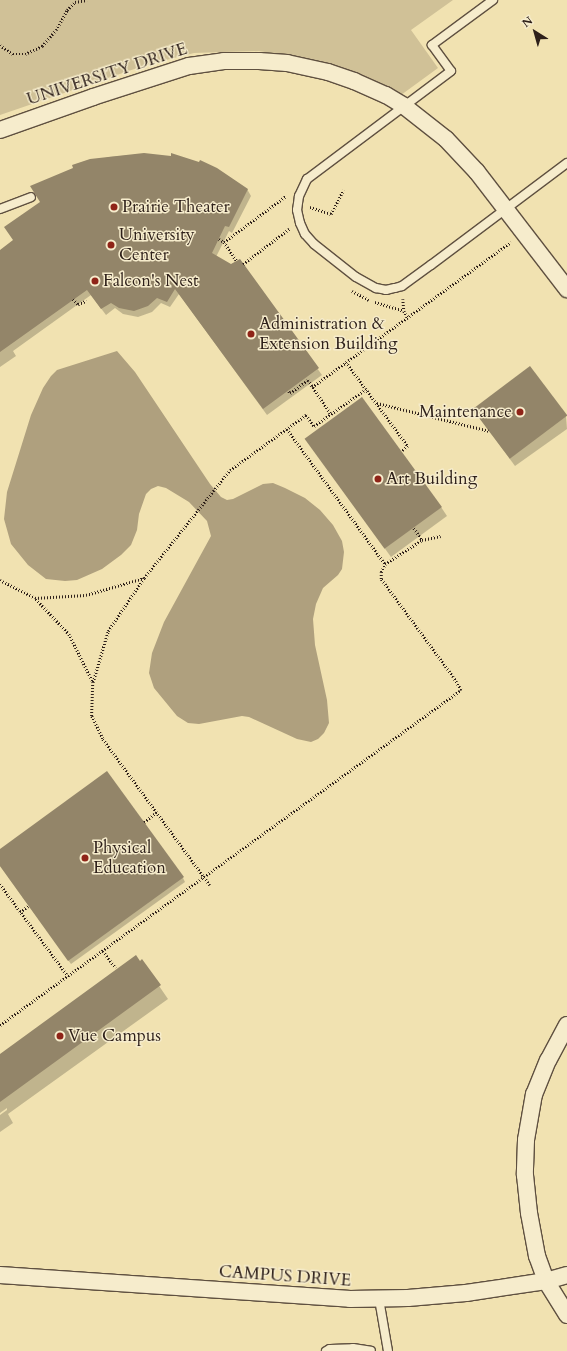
<!DOCTYPE html>
<html>
<head>
<meta charset="utf-8">
<style>
	body { margin:0 }
	#map { position:relative; width:567px; height:1351px; overflow:hidden; background:#f1e2b1; font-family:Cardo,serif }
	div>[style] { position:absolute }
	.green>* { inset:0; background:#d0c197 }
	.water>* { inset:0; background:#afa07e }
	.shadow>* { inset:0; background:#0003 }
	.building>* { inset:0; background:#938569; transform-origin:0 0 }
	.path>* { height:2.5px; margin-top:-1.25px; transform-origin:0; background:repeating-linear-gradient(90deg,#2e201a 0 1px,transparent 0 3px) }
	.roads { filter:drop-shadow(1px 0 #5f5040) drop-shadow(-1px 0 #5f5040) drop-shadow(0 1px #5f5040) drop-shadow(0 -1px #5f5040) }
	.lane>* { height:8px; margin:-4px; padding:0 4px; transform-origin:4px; border-radius:4px; background:#f6eccc }
	.street>* { height:16px; margin:-8px; padding:0 8px; transform-origin:8px; border-radius:8px; background:#f6eccc }
	.dots>* { width:11px; height:11px; translate:-50% -50%; box-sizing:border-box; border:2px solid #f6eccc; border-radius:50% }
	span { translate:-50% -50%; white-space:nowrap; text-align:center; line-height:1.15; -webkit-text-stroke:3px #f6eccc; paint-order:stroke }
	.street-label { font-size:17px; color:#2e201a }
	.poi-label { font-size:17px; color:#2e201a }
	.left { translate:0 -50%; text-align:left }
	.right { translate:-100% -50%; text-align:right }
	.north { position:absolute; left:515px; top:12px; width:40px; height:40px; -webkit-text-stroke:3px #f6eccc; paint-order:stroke; rotate:323deg; font-size:11px; font-weight:700; line-height:16px; text-align:center; color:#2e201a }
	.north::after { content:''; display:block; margin:auto; width:14px; height:18px; background:#2e201a; clip-path:polygon(50% 0,100% 100%,50% 72%,0 100%) }
</style>
</head>
<body>
<div id="map">
	<div class="green">
		<i style="clip-path:polygon(0 0,453px 0,411px 30px,438px 68px,401px 95px,341px 70px,301px 58px,259px 51px,223px 52px,194px 53px,146px 65px,0 115px)"></i>
	</div>
	<div class="water">
		<i style="clip-path:polygon(117px 351px,135px 372px,210px 484px,221px 497px,227px 500px,233px 499px,263px 484px,273px 483px,285px 488px,305px 498px,320px 510px,333px 525px,342px 541px,344px 552px,342px 569px,338px 575px,323px 588px,316px 604px,313px 619px,315px 645px,327px 700px,329px 723px,324px 733px,318px 739px,311px 742px,297px 739px,249px 717px,242px 716px,199px 724px,188px 723px,177px 716px,154px 688px,149px 673px,152px 653px,164px 622px,211px 536px,207px 521px,189px 502px,166px 488px,158px 486px,151px 489px,146px 494px,139px 514px,137px 530px,131px 545px,121px 555px,102px 569px,77px 580px,65px 581px,46px 579px,28px 565px,11px 544px,4px 519px,7px 492px,31px 415px,43px 388px,51px 376px,57px 370px)"></i>
	</div>
	<div class="shadow">
		<i style="clip-path:polygon(144px 154px,247px 189px,251px 196px,232px 233px,229px 231px,216px 257px,231px 265px,240px 261px,322px 375px,267px 415px,179px 294px,170px 307px,161px 303px,152px 312px,138px 317px,123px 314px,115px 308px,106px 315px,91px 295px,13px 351px,16px 356px,0 367px,0 251px,14px 241px,41px 202px,74px 168px,74px 166px,109px 157px)"></i>
		<i style="clip-path:polygon(530px 367px,566px 417px,567px 429px,515px 466px,479px 417px)"></i>
		<i style="clip-path:polygon(306px 439px,441px 507px,447px 516px,391px 557px)"></i>
		<i style="clip-path:polygon(0 850px,183px 878px,185px 882px,71px 964px,0 866px)"></i>
		<i style="clip-path:polygon(142px 961px,168px 999px,8px 1114px,13px 1123px,0 1132px,0 1115px,7px 1110px,7px 1108px,0 1113px,0 1055px)"></i>
	</div>
	<div class="building">
		<i style="clip-path:polygon(144px 153px,171px 156px,171px 153px,199px 162px,200px 160px,217px 168px,248px 189px,229px 227px,225px 226px,212px 253px,231px 264px,240px 259px,319px 368px,263px 409px,175px 289px,167px 302px,157px 298px,148px 306px,134px 311px,119px 308px,111px 303px,101px 309px,87px 290px,0 352px,0 250px,13px 240px,4px 227px,40px 202px,30px 186px,73px 168px,72px 165px,90px 159px)"></i>
		<i style="left:530px;top:366px;width:62px;height:72px;rotate:53deg"></i>
		<i style="left:362px;top:397px;width:136px;height:71px;rotate:54deg"></i>
		<i style="clip-path:polygon(107px 771px,184px 877px,68px 961px,0 866px,0 849px)"></i>
		<i style="clip-path:polygon(136px 955px,140px 961px,142px 959px,161px 985px,0 1102px,0 1054px)"></i>
	</div>
	<div class="path">
		<i style="left:0;top:45px;width:16px;rotate:35deg"></i>
		<i style="left:13px;top:54px;width:12px"></i>
		<i style="left:25px;top:54px;width:19px;rotate:-25deg"></i>
		<i style="left:42px;top:46px;width:21px;rotate:-49deg"></i>
		<i style="left:56px;top:30px;width:23px;rotate:-61deg"></i>
		<i style="left:67px;top:10px;width:11px;rotate:-45deg"></i>
		<i style="left:75px;top:2px;width:12px;rotate:-9deg"></i>
		<i style="left:310px;top:207px;width:22px;rotate:18deg"></i>
		<i style="left:331px;top:214px;width:27px;rotate:-63deg"></i>
		<i style="left:219px;top:239px;width:6px;rotate:31deg"></i>
		<i style="left:224px;top:242px;width:77px;rotate:-36.6deg"></i>
		<i style="left:224px;top:242px;width:23px;rotate:56deg"></i>
		<i style="left:243px;top:264px;width:58px;rotate:-37.3deg"></i>
		<i style="left:352px;top:291px;width:19px;rotate:28deg"></i>
		<i style="left:73px;top:299px;width:7px;rotate:45deg"></i>
		<i style="left:78px;top:304px;width:9px;rotate:-21deg"></i>
		<i style="left:403px;top:299px;width:12px;rotate:85deg"></i>
		<i style="left:404px;top:311px;width:7px;rotate:63deg"></i>
		<i style="left:375px;top:302px;width:30px;rotate:17deg"></i>
		<i style="left:346px;top:362px;width:104px;rotate:53.6deg"></i>
		<i style="left:408px;top:446px;width:8px;rotate:140deg"></i>
		<i style="left:312px;top:387px;width:246px;rotate:-36.1deg"></i>
		<i style="left:289px;top:391px;width:2px;rotate:63deg"></i>
		<i style="left:290px;top:393px;width:22px;rotate:-36deg"></i>
		<i style="left:308px;top:380px;width:41px;rotate:55.9deg"></i>
		<i style="left:377px;top:403px;width:115px;rotate:14deg"></i>
		<i style="left:287px;top:429px;width:167px;rotate:54deg"></i>
		<i style="left:414px;top:528px;width:14px;rotate:56deg"></i>
		<i style="left:0;top:580px;width:39px;rotate:27deg"></i>
		<i style="left:35px;top:598px;width:51px;rotate:-3.4deg"></i>
		<i style="left:86px;top:595px;width:60px;rotate:-16.3deg"></i>
		<i style="left:144px;top:578px;width:138px;rotate:-51.5deg"></i>
		<i style="left:230px;top:470px;width:94px;rotate:-35.9deg"></i>
		<i style="left:306px;top:415px;width:14px;rotate:54deg"></i>
		<i style="left:314px;top:426px;width:64px;rotate:-35.4deg"></i>
		<i style="left:36px;top:599px;width:48px;rotate:46.7deg"></i>
		<i style="left:69px;top:634px;width:54px;rotate:63.4deg"></i>
		<i style="left:93px;top:682px;width:53px;rotate:-73.6deg"></i>
		<i style="left:108px;top:631px;width:64px;rotate:-55.8deg"></i>
		<i style="left:93px;top:682px;width:34px;rotate:92deg"></i>
		<i style="left:92px;top:716px;width:25px;rotate:64deg"></i>
		<i style="left:103px;top:739px;width:181px;rotate:53.8deg"></i>
		<i style="left:144px;top:822px;width:16px;rotate:-38deg"></i>
		<i style="left:0;top:884px;width:114px;rotate:53.5deg"></i>
		<i style="left:20px;top:912px;width:10px;rotate:-37deg"></i>
		<i style="left:103px;top:951px;width:21px;rotate:53deg"></i>
		<i style="left:0;top:1025px;width:570px;rotate:-36.01deg"></i>
		<i style="left:461px;top:690px;width:15px;rotate:-122deg"></i>
		<i style="left:453px;top:677px;width:122px;rotate:-126.3deg"></i>
		<i style="left:381px;top:579px;width:7px;rotate:-90deg"></i>
		<i style="left:381px;top:572px;width:9px;rotate:-63deg"></i>
		<i style="left:385px;top:564px;width:44px;rotate:-33deg"></i>
		<i style="left:422px;top:540px;width:19px;rotate:-12deg"></i>
	</div>
	<div class="roads">
		<div class="lane">
			<i style="left:493px;top:0;width:76px;rotate:143.6deg"></i>
			<i style="left:432px;top:45px;width:32px;rotate:54deg"></i>
			<i style="left:451px;top:71px;width:180px;rotate:143.1deg"></i>
			<i style="left:307px;top:179px;width:19px;rotate:115deg"></i>
			<i style="left:299px;top:196px;width:14px;rotate:98deg"></i>
			<i style="left:297px;top:210px;width:13px;rotate:77deg"></i>
			<i style="left:300px;top:223px;width:12px;rotate:66deg"></i>
			<i style="left:305px;top:234px;width:13px;rotate:48deg"></i>
			<i style="left:314px;top:244px;width:53px;rotate:38.2deg"></i>
			<i style="left:356px;top:277px;width:23px;rotate:29deg"></i>
			<i style="left:376px;top:288px;width:10px;rotate:11deg"></i>
			<i style="left:386px;top:290px;width:9px;rotate:-13deg"></i>
			<i style="left:395px;top:288px;width:7px;rotate:-16deg"></i>
			<i style="left:402px;top:286px;width:36px;rotate:-36deg"></i>
			<i style="left:431px;top:265px;width:170px;rotate:-36.9deg"></i>
			<i style="left:0;top:209px;width:33px;rotate:-21deg"></i>
			<i style="left:379px;top:1299px;width:53px;rotate:80.2deg"></i>
			<i style="left:326px;top:1351px;width:4px;rotate:-27deg"></i>
			<i style="left:330px;top:1349px;width:23px;rotate:-2deg"></i>
			<i style="left:353px;top:1348px;width:18px;rotate:9deg"></i>
		</div>
		<div class="street">
			<i style="left:0;top:130px;width:99px;rotate:-19.5deg"></i>
			<i style="left:93px;top:97px;width:101px;rotate:-17.9deg"></i>
			<i style="left:189px;top:66px;width:35px;rotate:-8deg"></i>
			<i style="left:224px;top:61px;width:35px"></i>
			<i style="left:259px;top:61px;width:28px;rotate:4deg"></i>
			<i style="left:287px;top:63px;width:42px;rotate:12.4deg"></i>
			<i style="left:328px;top:72px;width:28px;rotate:19deg"></i>
			<i style="left:354px;top:81px;width:35px;rotate:24deg"></i>
			<i style="left:386px;top:95px;width:21px;rotate:31deg"></i>
			<i style="left:404px;top:106px;width:53px;rotate:38.2deg"></i>
			<i style="left:446px;top:139px;width:45px;rotate:46.8deg"></i>
			<i style="left:477px;top:172px;width:148px;rotate:52.4deg"></i>
			<i style="left:567px;top:1025px;width:40px;rotate:118deg"></i>
			<i style="left:548px;top:1060px;width:37px;rotate:112deg"></i>
			<i style="left:534px;top:1094px;width:47px;rotate:99.9deg"></i>
			<i style="left:526px;top:1140px;width:35px;rotate:92deg"></i>
			<i style="left:525px;top:1175px;width:38px;rotate:84deg"></i>
			<i style="left:529px;top:1213px;width:44px;rotate:79.5deg"></i>
			<i style="left:537px;top:1256px;width:27px;rotate:70deg"></i>
			<i style="left:546px;top:1281px;width:40px;rotate:58deg"></i>
			<i style="left:0;top:1275px;width:351px;rotate:3.9deg"></i>
			<i style="left:350px;top:1299px;width:58px;rotate:-1deg"></i>
			<i style="left:408px;top:1298px;width:58px;rotate:-4.9deg"></i>
			<i style="left:466px;top:1293px;width:81px;rotate:-8.5deg"></i>
			<i style="left:546px;top:1281px;width:22px;rotate:-16deg"></i>
		</div>
	</div>
	<div class="dots">
		<i style="left:114px;top:207px;background:#8f2418"></i>
		<i style="left:111px;top:245px;background:#8f2418"></i>
		<i style="left:95px;top:281px;background:#8f2418"></i>
		<i style="left:251px;top:334px;background:#8f2418"></i>
		<i style="left:520px;top:412px;background:#8f2418"></i>
		<i style="left:378px;top:479px;background:#8f2418"></i>
		<i style="left:85px;top:858px;background:#8f2418"></i>
		<i style="left:60px;top:1036px;background:#8f2418"></i>
	</div>
	<div class="street-label">
		<span style="left:107px;top:74px;rotate:-18deg">UNIVERSITY DRIVE</span>
		<span style="left:285px;top:1276px;rotate:4deg">CAMPUS DRIVE</span>
	</div>
	<div class="poi-label">
		<span class="left" style="left:122px;top:207px">Prairie Theater</span>
		<span class="left" style="left:119px;top:245px">University<br>Center</span>
		<span class="left" style="left:103px;top:281px">Falcon's Nest</span>
		<span class="left" style="left:259px;top:334px">Administration &amp;<br>Extension Building</span>
		<span class="right" style="left:512px;top:412px">Maintenance</span>
		<span class="left" style="left:386px;top:479px">Art Building</span>
		<span class="left" style="left:93px;top:858px">Physical<br>Education</span>
		<span class="left" style="left:68px;top:1036px">Vue Campus</span>
	</div>
	<div class="north">N</div>
</div>
</body>
</html>
